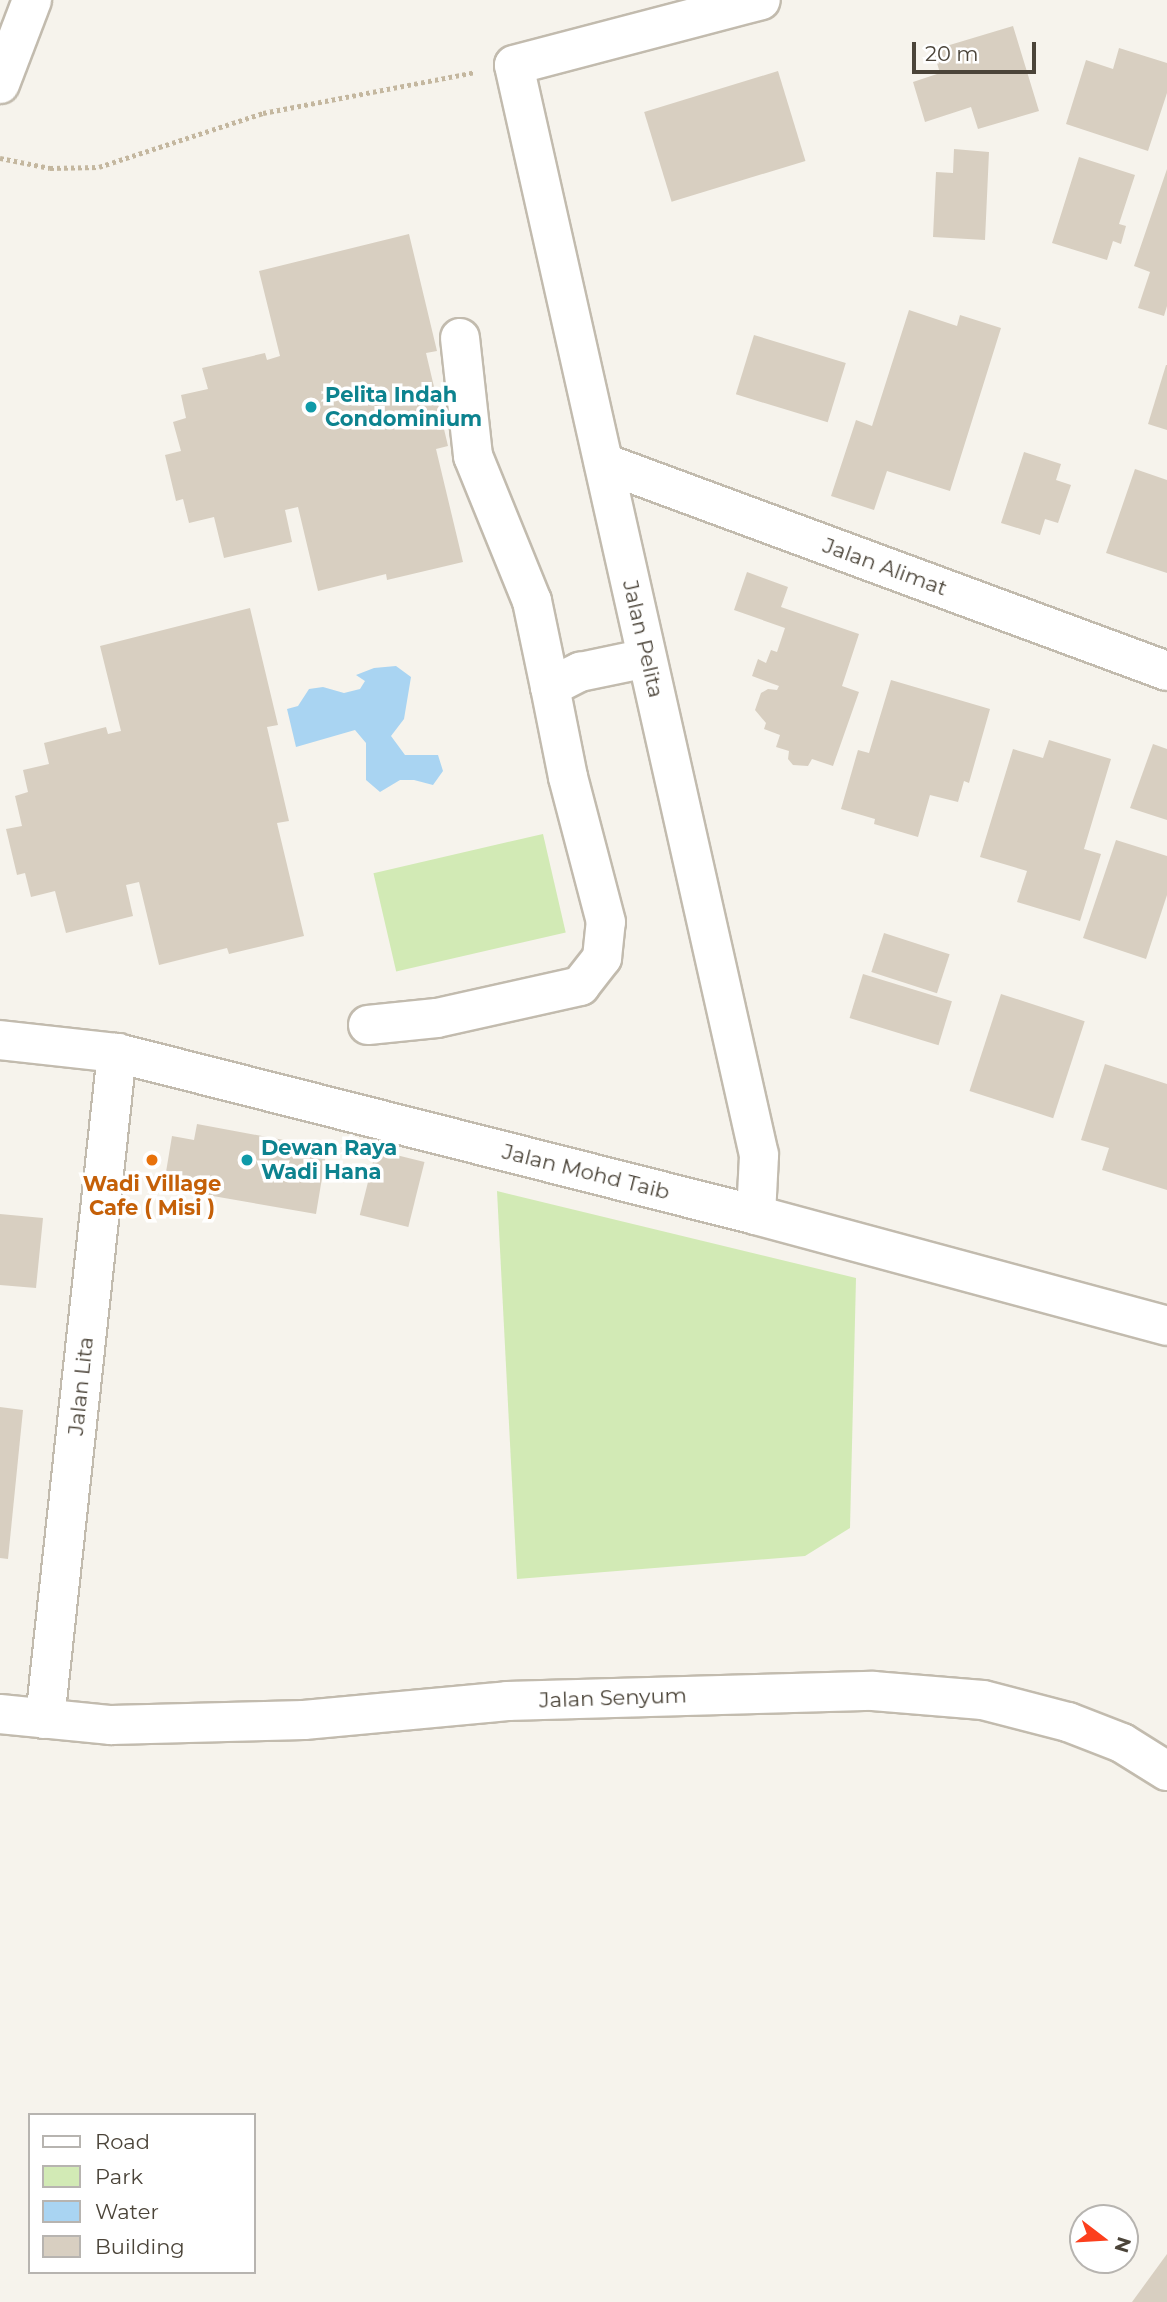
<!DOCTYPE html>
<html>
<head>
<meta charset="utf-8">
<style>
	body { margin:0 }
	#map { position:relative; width:1167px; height:2302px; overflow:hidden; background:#f6f3ec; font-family:Montserrat,sans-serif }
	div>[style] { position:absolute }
	.green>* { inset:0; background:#d2eab5; transform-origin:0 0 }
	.water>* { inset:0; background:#a9d4f2 }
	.building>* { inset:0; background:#d8cfc1; transform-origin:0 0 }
	.path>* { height:4.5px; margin-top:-2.25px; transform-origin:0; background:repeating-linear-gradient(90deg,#c4b79f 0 3.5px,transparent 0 7px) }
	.roads { filter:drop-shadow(2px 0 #c2bbae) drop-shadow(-2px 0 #c2bbae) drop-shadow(0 2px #c2bbae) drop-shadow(0 -2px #c2bbae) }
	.minor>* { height:38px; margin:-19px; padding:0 19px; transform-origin:19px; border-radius:19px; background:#fff }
	.dots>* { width:19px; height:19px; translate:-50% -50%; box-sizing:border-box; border:4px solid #fff; border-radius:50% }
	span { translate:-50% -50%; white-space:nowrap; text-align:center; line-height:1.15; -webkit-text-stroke:7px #fff; paint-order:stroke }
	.culture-label { font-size:21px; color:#0d838f; font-weight:700 }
	.left { translate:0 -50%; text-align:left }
	.street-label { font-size:21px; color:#4b4439 }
	.food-label { font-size:21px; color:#c56008; font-weight:700 }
	.legend { position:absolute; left:28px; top:2113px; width:228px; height:161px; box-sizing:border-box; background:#fff; border:2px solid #b7b4b0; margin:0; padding:9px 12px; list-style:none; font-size:21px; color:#4b4439 }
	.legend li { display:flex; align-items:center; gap:14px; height:35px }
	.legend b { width:35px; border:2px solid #b7b4b0 }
	.north { position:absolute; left:1069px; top:2204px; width:70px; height:70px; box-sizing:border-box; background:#fff; border:2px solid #b7b4b0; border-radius:50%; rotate:107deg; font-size:19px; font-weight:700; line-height:28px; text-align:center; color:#4b4439 }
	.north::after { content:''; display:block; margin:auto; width:24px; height:32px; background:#fc3f1d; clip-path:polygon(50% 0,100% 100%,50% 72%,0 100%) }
	.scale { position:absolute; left:912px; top:42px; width:124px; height:32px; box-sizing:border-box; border:4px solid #4b4439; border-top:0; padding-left:9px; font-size:21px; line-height:24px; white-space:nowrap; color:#4b4439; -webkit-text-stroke:5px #fff; paint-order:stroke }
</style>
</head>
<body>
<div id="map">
	<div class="green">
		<i style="left:543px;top:834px;width:101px;height:174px;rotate:77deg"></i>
		<i style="clip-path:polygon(497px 1191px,856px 1278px,850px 1528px,805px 1556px,517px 1579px)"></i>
	</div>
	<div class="water">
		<i style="clip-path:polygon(396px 666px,411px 677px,404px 719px,391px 736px,405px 755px,438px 755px,443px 771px,433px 785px,414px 780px,400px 780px,380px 792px,366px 780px,366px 743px,355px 730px,296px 747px,287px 709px,298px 706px,309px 689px,323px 687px,344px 693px,360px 689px,365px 681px,356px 675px,374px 668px)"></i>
	</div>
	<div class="building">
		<i style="clip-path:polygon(1013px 26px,1039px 111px,978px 129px,971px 107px,925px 122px,913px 82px,940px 73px,933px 50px)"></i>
		<i style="clip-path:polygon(1119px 48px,1167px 63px,1167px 93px,1148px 151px,1066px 124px,1086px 60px,1113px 69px)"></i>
		<i style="left:778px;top:71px;width:94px;height:140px;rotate:73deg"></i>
		<i style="clip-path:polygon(954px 149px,989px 152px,985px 240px,933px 237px,936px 172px,953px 173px)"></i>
		<i style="clip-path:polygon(1079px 157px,1135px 175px,1119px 224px,1126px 226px,1121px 244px,1113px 241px,1107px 260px,1052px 243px)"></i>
		<i style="clip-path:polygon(1167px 169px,1167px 306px,1164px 316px,1138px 308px,1150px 272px,1134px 266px)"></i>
		<i style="clip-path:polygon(409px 234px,437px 351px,426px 353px,448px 446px,436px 449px,463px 562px,387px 580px,386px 574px,318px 591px,298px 507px,285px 510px,292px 542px,224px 558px,214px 517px,189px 523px,183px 499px,176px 501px,165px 455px,181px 451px,173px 422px,186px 418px,181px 395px,208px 389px,202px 368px,265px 353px,267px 360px,280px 356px,259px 271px)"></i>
		<i style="clip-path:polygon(909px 310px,957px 326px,960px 315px,1001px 328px,950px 491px,887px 471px,874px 510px,831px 496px,856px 420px,872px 426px)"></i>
		<i style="left:754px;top:335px;width:96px;height:62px;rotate:17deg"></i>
		<i style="clip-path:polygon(1166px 365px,1167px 365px,1167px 430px,1148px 424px)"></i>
		<i style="clip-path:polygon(1024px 452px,1061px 464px,1056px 480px,1071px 485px,1058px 523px,1045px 519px,1040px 535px,1001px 523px)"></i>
		<i style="clip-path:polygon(1135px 469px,1167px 480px,1167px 573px,1106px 553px)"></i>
		<i style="clip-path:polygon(747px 572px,788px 587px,781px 607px,859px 634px,842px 686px,859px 692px,833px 766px,812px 759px,808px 766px,793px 765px,788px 759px,789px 751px,776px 747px,780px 735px,764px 729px,766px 723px,755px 710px,761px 693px,768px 689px,777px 690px,779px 686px,752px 676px,758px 659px,766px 663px,771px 650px,777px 652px,785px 628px,734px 610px)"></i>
		<i style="clip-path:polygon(250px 608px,278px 725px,267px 727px,289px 821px,277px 823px,304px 936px,229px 954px,227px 948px,159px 965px,139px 882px,126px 885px,133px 916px,66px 933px,55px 891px,31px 897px,25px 873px,17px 875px,6px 829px,22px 826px,15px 796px,28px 792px,23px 770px,49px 764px,44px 743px,106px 727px,108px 734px,121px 731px,100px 646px)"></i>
		<i style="clip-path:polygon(891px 680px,990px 709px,969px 783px,964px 781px,958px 802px,930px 795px,918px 837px,874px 824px,875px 819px,841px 809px,858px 750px,869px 753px)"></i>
		<i style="clip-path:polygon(1049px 740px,1111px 759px,1084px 849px,1101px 854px,1080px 921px,1017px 902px,1027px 871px,980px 857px,1013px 749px,1043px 758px)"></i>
		<i style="clip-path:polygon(1153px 744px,1167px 749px,1167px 820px,1130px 808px)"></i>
		<i style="clip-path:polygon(1116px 840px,1167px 856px,1167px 895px,1146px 959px,1083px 938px)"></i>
		<i style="left:884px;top:933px;width:69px;height:41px;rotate:18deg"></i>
		<i style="left:863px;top:974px;width:93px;height:46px;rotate:17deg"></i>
		<i style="left:1001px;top:994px;width:88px;height:102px;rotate:18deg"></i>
		<i style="clip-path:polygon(1105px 1064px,1167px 1084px,1167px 1190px,1102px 1170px,1109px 1148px,1081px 1140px)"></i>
		<i style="clip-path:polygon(197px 1124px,327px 1148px,316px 1214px,184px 1191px,187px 1176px,166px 1172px,172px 1136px,194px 1140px)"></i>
		<i style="left:376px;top:1150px;width:50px;height:67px;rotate:14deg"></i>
		<i style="clip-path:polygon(0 1214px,43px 1218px,36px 1288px,0 1285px)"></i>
		<i style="clip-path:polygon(0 1407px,23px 1410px,8px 1559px,0 1558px)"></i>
		<i style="clip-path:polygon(1167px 2254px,1167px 2302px,1132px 2302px)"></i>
	</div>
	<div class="path">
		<i style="left:0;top:158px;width:51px;rotate:11.3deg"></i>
		<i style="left:50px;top:168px;width:49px;rotate:-1.2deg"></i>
		<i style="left:99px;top:167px;width:173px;rotate:-18.2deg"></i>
		<i style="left:263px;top:113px;width:216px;rotate:-10.9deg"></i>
	</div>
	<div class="roads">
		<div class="minor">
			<i style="left:0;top:84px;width:90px;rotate:-69.1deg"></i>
			<i style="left:460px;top:338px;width:119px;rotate:83.7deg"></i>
			<i style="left:473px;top:456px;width:157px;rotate:67.9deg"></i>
			<i style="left:532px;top:601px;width:88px;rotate:78.2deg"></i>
			<i style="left:604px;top:463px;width:600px;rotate:20.28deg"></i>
			<i style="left:368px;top:1025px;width:69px;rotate:-5.8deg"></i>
			<i style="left:437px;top:1018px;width:147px;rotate:-12.6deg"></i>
			<i style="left:580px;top:986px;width:36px;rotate:-52deg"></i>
			<i style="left:602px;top:958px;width:36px;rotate:-84deg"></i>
			<i style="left:606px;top:922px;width:150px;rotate:-104.7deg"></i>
			<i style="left:568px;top:777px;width:92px;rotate:-101.3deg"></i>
			<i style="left:550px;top:687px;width:34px;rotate:-27deg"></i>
			<i style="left:580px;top:672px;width:68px;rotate:-11.8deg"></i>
			<i style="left:0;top:1040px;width:118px;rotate:6.3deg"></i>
			<i style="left:117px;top:1053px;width:659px;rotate:14.23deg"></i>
			<i style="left:756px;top:1215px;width:426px;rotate:15.1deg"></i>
			<i style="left:756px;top:1215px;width:60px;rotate:-87.1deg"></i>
			<i style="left:759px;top:1155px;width:1117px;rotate:-102.67deg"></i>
			<i style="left:514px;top:65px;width:255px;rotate:-14.7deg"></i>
			<i style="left:0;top:1714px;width:112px;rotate:5.7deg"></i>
			<i style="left:111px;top:1725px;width:193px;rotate:-1.5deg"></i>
			<i style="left:304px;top:1720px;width:204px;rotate:-5.3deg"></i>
			<i style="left:507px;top:1701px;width:366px;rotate:-1.6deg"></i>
			<i style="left:873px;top:1691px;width:110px;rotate:4.7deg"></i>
			<i style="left:983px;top:1700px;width:88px;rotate:14.5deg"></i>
			<i style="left:1068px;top:1722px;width:58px;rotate:21.3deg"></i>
			<i style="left:1122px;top:1743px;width:53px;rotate:31.9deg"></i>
			<i style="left:45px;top:1719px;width:670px;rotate:-83.83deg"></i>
		</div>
	</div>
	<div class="dots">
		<i style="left:311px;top:407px;background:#0f9aa8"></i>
		<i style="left:152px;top:1160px;background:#e8710a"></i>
		<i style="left:247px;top:1160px;background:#0f9aa8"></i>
	</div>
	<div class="culture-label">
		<span class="left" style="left:325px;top:407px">Pelita Indah<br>Condominium</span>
		<span class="left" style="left:261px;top:1160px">Dewan Raya<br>Wadi Hana</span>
	</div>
	<div class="street-label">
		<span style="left:885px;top:567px;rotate:20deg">Jalan Alimat</span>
		<span style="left:643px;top:639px;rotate:77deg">Jalan Pelita</span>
		<span style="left:586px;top:1172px;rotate:14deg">Jalan Mohd Taib</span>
		<span style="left:81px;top:1386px;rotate:-84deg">Jalan Lita</span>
		<span style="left:613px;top:1698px;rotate:-2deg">Jalan Senyum</span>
	</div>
	<div class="food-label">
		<span style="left:152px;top:1196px">Wadi Village<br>Cafe ( Misi )</span>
	</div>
	<ul class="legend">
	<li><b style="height:9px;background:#fff"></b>Road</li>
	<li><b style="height:19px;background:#d2eab5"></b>Park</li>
	<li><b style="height:19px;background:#a9d4f2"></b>Water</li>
	<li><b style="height:19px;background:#d8cfc1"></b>Building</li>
	</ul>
	<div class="north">N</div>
	<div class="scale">20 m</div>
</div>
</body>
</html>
